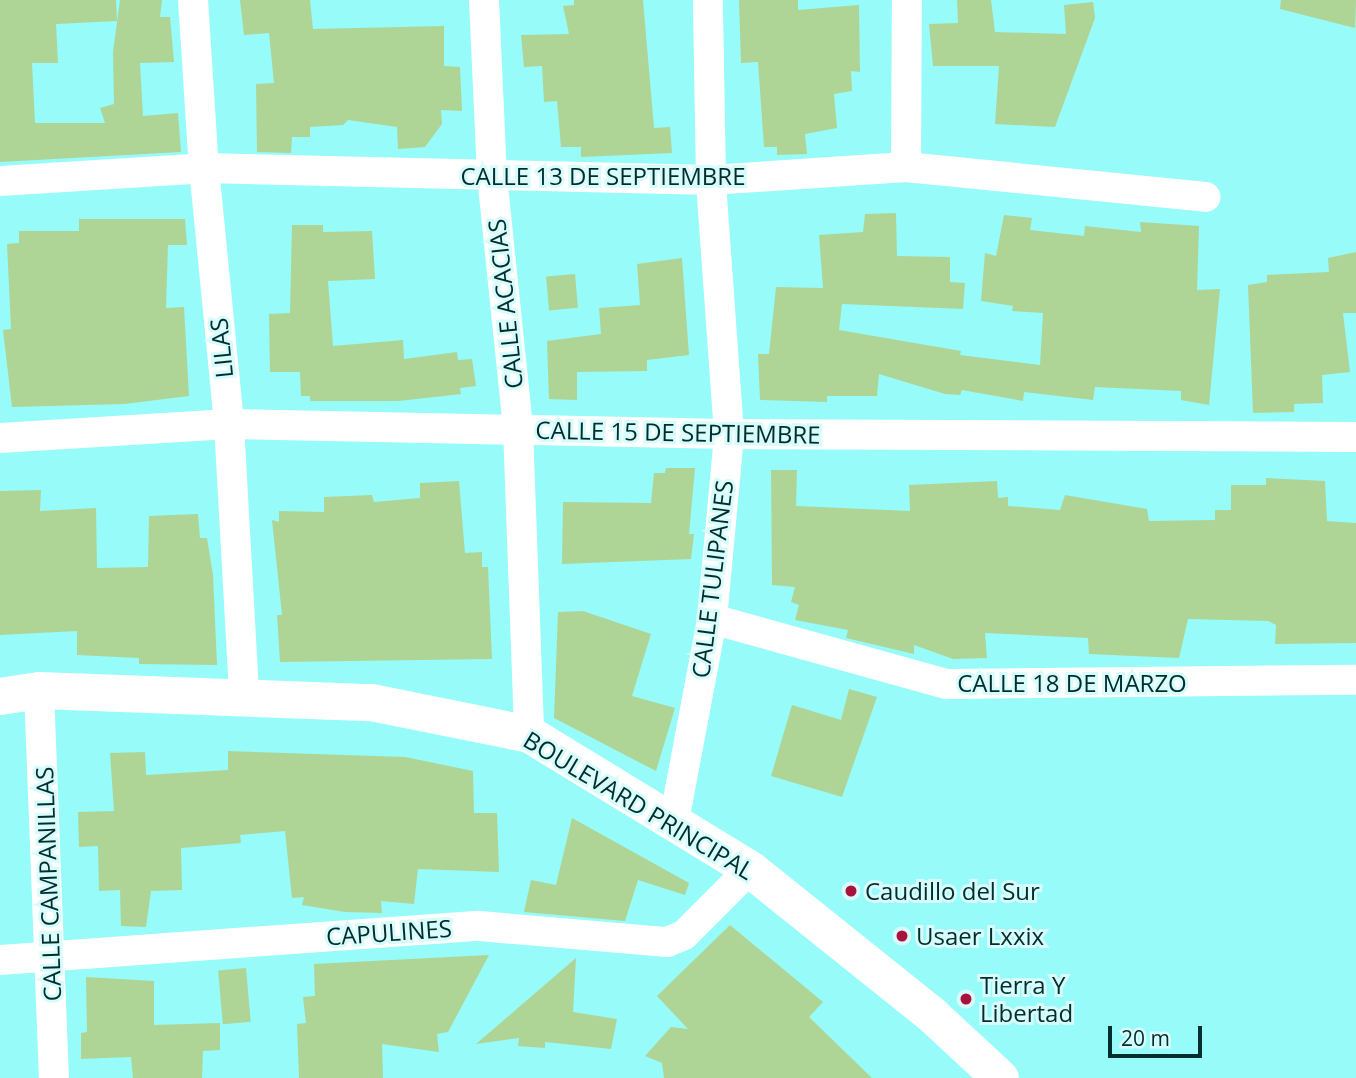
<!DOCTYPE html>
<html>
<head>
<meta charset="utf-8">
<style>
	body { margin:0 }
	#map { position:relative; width:1356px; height:1078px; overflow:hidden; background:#97fbf9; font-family:"Open Sans",sans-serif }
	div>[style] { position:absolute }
	.building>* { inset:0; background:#aed596; transform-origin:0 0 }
	.minor>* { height:30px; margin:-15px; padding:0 15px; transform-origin:15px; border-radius:15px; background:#fff }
	.tertiary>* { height:37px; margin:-18.5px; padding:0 18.5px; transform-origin:18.5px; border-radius:18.5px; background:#fff }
	.dots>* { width:19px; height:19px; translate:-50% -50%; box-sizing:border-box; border:4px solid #d8fcfb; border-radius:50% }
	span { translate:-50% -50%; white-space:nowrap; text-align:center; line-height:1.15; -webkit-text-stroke:6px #d8fcfb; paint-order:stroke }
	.street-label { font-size:24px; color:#002e2e }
	.poi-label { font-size:24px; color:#002e2e }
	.left { translate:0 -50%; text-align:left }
	.scale { position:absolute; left:1108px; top:1026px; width:94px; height:32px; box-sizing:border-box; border:4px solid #002e2e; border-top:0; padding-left:9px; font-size:21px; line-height:24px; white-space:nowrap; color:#002e2e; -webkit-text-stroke:5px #d8fcfb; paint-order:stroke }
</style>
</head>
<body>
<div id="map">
	<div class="building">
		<i style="clip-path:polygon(0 0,116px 0,117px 21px,56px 24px,58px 63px,32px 63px,35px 123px,105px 123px,100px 108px,114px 104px,113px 52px,120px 0,162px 0,160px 17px,170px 17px,174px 62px,140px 63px,143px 116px,178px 113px,181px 152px,0 162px)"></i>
		<i style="clip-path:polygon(240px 0,310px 0,313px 29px,444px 26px,444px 66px,460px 67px,462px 111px,441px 110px,442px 124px,425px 147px,398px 149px,397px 127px,348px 120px,343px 125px,310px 127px,310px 137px,292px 137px,291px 153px,257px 152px,256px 84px,274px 83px,269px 33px,244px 35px)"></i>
		<i style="clip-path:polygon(574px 0,643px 0,654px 128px,670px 127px,672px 153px,581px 157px,581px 147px,561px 147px,557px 101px,544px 102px,542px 66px,524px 67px,521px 35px,569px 34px,563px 6px,574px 5px)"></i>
		<i style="clip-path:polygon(739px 0,798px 0,798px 10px,859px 5px,860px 72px,851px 71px,852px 91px,834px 94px,837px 128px,805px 134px,807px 154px,777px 155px,777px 147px,764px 147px,758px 62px,741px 63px)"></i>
		<i style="clip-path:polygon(957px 0,991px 0,995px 32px,1066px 34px,1064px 5px,1093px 2px,1095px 18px,1055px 127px,995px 124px,999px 66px,933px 66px,929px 24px,958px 23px)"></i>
		<i style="clip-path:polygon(1281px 0,1356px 0,1355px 28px,1280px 9px)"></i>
		<i style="clip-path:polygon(896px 213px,897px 256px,950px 257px,950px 282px,965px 283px,963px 309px,842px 304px,839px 330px,961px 351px,960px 355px,1040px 365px,1043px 313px,1012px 311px,1013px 306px,981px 301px,985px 253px,996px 256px,1004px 215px,1032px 218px,1030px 230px,1084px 236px,1085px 226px,1141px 232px,1140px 222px,1199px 226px,1197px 290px,1220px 289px,1209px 405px,1181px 400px,1181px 391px,1095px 387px,1093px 400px,1024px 392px,1023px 401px,962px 390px,960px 395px,945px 394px,879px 374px,877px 396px,827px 396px,827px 402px,760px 400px,758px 354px,769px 354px,776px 287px,823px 288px,819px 235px,863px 232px,865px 214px)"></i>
		<i style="clip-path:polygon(79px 219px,185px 219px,187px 245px,168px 245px,166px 308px,184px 307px,189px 396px,124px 404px,12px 407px,3px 330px,11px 329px,7px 244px,19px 243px,19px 231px,79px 231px)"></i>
		<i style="clip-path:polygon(292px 225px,323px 225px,323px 232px,372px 231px,375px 279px,328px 281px,333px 346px,403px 340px,404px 359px,457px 352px,458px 360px,472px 359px,476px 386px,460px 388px,461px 394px,399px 401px,310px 401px,310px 396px,301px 396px,300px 372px,270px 372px,269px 314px,290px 313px)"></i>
		<i style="clip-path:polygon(1356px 252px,1356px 313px,1343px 313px,1350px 372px,1322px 375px,1323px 403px,1294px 404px,1294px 412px,1253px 413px,1248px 285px,1267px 282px,1267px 275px,1329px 272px,1328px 258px)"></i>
		<i style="clip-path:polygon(682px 258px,689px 355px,647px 360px,647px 371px,577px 372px,577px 400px,549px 399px,547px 341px,601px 334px,599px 308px,640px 305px,637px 264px)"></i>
		<i style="left:575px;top:274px;width:34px;height:29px;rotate:85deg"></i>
		<i style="clip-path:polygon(666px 468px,695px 468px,689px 534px,694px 534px,691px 559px,562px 564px,563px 502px,651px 503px,654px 473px,665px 473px)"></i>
		<i style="clip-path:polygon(771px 470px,797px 470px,796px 506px,910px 511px,909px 485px,997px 481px,998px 498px,1008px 497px,1008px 506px,1060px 510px,1065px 495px,1147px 509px,1149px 521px,1215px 520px,1215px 510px,1231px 510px,1231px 485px,1266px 485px,1266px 478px,1325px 481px,1327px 521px,1356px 523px,1356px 643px,1275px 644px,1276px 625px,1268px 621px,1188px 619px,1179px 658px,1089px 654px,1088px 638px,985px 633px,987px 658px,953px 659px,914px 645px,914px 654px,846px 638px,848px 630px,795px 620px,799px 605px,791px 602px,795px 587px,772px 585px)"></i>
		<i style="clip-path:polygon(459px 481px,465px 553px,482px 552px,482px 567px,488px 567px,492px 659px,280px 662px,277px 615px,282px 615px,272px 520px,279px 522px,279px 511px,324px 512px,324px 497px,372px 495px,374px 502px,420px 498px,420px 483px)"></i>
		<i style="clip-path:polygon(41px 490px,40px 511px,96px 508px,97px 568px,148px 567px,149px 516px,198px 514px,200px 538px,207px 538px,213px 575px,217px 665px,139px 664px,139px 658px,77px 655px,77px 631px,0 635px,0 491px)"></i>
		<i style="clip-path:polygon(583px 611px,651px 634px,632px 696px,675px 708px,656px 771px,554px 718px,558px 612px)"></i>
		<i style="clip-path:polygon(849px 689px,877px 697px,842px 797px,771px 776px,792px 705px,841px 720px)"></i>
		<i style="clip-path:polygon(228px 751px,405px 757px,473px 771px,474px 813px,497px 813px,499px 872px,418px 869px,414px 904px,381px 901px,382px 913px,345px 912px,302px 905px,304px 897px,292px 898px,285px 831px,240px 835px,241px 843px,181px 848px,182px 890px,151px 891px,146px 927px,121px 926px,120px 890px,99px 891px,98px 846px,79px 847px,78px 812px,114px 811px,110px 753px,145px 752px,146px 775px,228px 770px)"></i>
		<i style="clip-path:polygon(572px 818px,689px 883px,685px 895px,638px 880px,625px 921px,524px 912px,531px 880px,556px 885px)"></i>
		<i style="clip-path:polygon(730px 925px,823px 1002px,809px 1017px,872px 1078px,664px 1078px,662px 1063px,645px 1056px,671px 1027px,688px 1029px,657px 996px)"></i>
		<i style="clip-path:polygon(489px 955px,448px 1032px,437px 1034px,439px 1052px,382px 1044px,383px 1078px,299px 1078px,297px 1024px,306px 1023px,303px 997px,315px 996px,314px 964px)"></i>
		<i style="clip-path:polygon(576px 958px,573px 1012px,617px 1019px,611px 1049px,545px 1042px,545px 1048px,518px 1046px,519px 1038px,476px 1044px)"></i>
		<i style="left:246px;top:968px;width:54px;height:28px;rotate:85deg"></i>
		<i style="clip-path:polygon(86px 977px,154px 981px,154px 1025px,220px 1023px,220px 1050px,203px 1051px,202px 1078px,133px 1078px,131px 1057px,81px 1059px,81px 1033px,87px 1032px)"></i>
	</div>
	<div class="minor">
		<i style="left:193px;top:0;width:168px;rotate:86.3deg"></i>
		<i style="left:204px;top:168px;width:257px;rotate:84.4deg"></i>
		<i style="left:229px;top:424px;width:272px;rotate:86.8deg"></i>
		<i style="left:484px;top:0;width:176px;rotate:87.4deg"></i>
		<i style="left:492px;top:176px;width:254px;rotate:84.1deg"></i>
		<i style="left:518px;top:429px;width:305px;rotate:87.9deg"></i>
		<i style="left:906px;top:167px;width:167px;rotate:-89.7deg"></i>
		<i style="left:0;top:181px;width:204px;rotate:-3.6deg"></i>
		<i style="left:204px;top:168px;width:507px;rotate:1.36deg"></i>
		<i style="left:711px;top:180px;width:195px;rotate:-3.8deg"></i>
		<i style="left:906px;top:167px;width:301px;rotate:5.7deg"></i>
		<i style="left:0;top:438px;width:229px;rotate:-3.5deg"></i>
		<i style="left:229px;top:424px;width:500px;rotate:1.15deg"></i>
		<i style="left:729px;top:434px;width:627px;rotate:0.27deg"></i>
		<i style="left:712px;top:619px;width:244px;rotate:15.5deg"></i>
		<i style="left:947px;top:684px;width:409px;rotate:-0.6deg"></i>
		<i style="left:39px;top:690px;width:388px;rotate:87.8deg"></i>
		<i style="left:674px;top:821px;width:206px;rotate:-79.3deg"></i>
		<i style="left:712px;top:619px;width:186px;rotate:-84.7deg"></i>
		<i style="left:729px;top:434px;width:255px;rotate:-94.1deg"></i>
		<i style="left:711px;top:180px;width:180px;rotate:-91deg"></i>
		<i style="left:0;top:960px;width:480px;rotate:-4.1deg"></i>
		<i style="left:479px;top:926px;width:189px;rotate:4.9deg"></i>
		<i style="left:667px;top:942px;width:18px;rotate:-22deg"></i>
		<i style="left:684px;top:935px;width:93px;rotate:-45deg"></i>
	</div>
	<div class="tertiary">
		<i style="left:0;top:696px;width:39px;rotate:-9deg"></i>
		<i style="left:39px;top:690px;width:332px;rotate:2.1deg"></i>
		<i style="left:371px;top:702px;width:161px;rotate:11.4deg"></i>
		<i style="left:529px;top:734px;width:259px;rotate:31.4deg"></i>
		<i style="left:750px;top:869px;width:232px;rotate:38.7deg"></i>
		<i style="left:931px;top:1014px;width:94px;rotate:42.8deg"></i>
	</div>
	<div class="dots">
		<i style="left:851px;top:891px;background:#a9123c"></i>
		<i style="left:902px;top:936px;background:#a9123c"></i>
		<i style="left:966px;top:999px;background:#a9123c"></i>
	</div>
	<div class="street-label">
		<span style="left:603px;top:176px">CALLE 13 DE SEPTIEMBRE</span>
		<span style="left:505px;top:304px;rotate:-96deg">CALLE ACACIAS</span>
		<span style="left:221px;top:348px;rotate:-96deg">LILAS</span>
		<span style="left:678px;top:432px;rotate:1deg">CALLE 15 DE SEPTIEMBRE</span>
		<span style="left:712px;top:579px;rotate:-83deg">CALLE TULIPANES</span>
		<span style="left:1072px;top:683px">CALLE 18 DE MARZO</span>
		<span style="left:639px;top:805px;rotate:31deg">BOULEVARD PRINCIPAL</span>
		<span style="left:48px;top:884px;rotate:-92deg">CALLE CAMPANILLAS</span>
		<span style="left:389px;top:932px;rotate:-4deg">CAPULINES</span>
	</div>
	<div class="poi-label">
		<span class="left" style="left:865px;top:891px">Caudillo del Sur</span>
		<span class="left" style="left:916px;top:936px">Usaer Lxxix</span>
		<span class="left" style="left:980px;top:999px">Tierra Y<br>Libertad</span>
	</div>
	<div class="scale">20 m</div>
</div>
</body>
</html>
